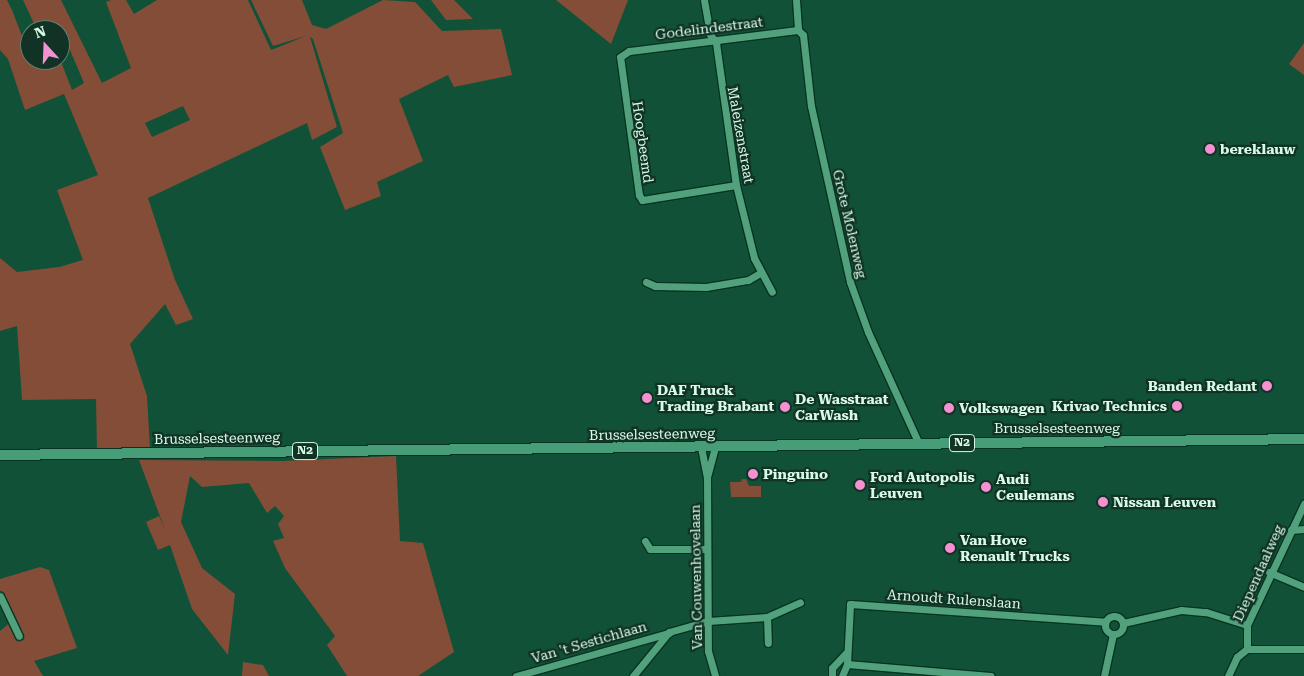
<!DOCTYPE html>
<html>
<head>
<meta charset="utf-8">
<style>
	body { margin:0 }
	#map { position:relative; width:1304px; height:676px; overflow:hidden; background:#115138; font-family:"Roboto Serif",serif }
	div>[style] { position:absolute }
	.green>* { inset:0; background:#844d37 }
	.roads { filter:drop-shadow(1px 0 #073422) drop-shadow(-1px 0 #073422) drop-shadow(0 1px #073422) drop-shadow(0 -1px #073422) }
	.street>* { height:7px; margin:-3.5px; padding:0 3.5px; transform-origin:3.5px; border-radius:3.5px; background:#52a17d }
	.street>.ring { margin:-3.5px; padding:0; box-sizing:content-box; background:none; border:7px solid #52a17d; border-radius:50% }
	.primary>* { height:10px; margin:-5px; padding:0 5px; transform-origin:5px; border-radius:5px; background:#469d77 }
	.dots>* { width:14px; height:14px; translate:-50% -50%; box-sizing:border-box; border:2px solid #113224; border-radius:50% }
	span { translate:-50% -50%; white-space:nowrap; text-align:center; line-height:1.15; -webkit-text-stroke:4.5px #113224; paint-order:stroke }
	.shield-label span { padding:1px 4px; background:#113224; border:1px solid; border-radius:4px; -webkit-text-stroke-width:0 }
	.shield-label { font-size:12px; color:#d6fce8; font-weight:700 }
	.street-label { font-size:14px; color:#d6fce8 }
	.poi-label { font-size:14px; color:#d6fce8; font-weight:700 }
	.left { translate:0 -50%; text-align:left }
	.right { translate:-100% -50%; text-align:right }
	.north { position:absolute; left:20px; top:20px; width:50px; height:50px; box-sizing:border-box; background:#113224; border:1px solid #608372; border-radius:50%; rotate:340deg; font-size:14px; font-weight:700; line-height:20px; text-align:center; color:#d6fce8 }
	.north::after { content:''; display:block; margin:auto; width:18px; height:22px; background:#f590d1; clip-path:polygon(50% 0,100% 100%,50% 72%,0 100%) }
</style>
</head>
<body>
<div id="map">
	<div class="green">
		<i style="clip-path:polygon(evenodd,0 0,7px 0,12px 10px,27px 49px,30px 49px,30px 60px,60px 59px,72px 90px,84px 83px,64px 36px,60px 37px,60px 30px,37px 30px,23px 0,61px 0,102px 83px,131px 68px,106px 2px,111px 0,126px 0,134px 14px,157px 0,248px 0,271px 50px,306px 36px,273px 46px,251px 0,302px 0,312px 25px,326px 29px,383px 0,415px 2px,442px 31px,501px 29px,512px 75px,454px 87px,448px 75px,399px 99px,423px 161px,377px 182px,381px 196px,345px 210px,320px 147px,343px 133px,313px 39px,310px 37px,337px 127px,312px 140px,307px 123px,148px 198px,175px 280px,193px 319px,176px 325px,165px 304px,130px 344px,147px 396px,150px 449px,97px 451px,96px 399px,22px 400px,17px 326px,0 331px,0 258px,17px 272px,59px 267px,83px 260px,57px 190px,98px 175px,64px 94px,25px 110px,8px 59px,0 50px,0 0,183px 106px,190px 120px,152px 137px,145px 123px,183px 106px)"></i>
		<i style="clip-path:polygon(431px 0,454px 0,473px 19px,446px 20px)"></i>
		<i style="clip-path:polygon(556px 0,628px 0,611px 44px)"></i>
		<i style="clip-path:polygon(1304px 43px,1304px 75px,1289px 64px)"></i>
		<i style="clip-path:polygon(396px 456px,400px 541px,423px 543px,454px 652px,418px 676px,347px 676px,327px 645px,335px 636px,285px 568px,273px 541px,284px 538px,278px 524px,284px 516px,275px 506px,267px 513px,249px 483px,202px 487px,190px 476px,181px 522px,202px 568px,235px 594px,228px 655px,192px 609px,170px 545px,158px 550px,146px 522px,159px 516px,165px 530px,139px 460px,282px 461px)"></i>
		<i style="clip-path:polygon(742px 479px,746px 479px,749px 486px,761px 486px,761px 497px,731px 497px,730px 482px,741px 482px)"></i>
		<i style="clip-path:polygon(40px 567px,49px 570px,77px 648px,34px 661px,43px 676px,0 676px,0 631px,13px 620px,0 590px,0 579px)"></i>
		<i style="clip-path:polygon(243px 662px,263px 665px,269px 676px,242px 676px)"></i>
	</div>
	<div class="roads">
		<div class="street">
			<i style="left:704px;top:0;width:35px;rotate:80deg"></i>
			<i style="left:710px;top:34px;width:11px;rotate:56deg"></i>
			<i style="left:716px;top:43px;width:143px;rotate:82deg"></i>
			<i style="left:736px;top:185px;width:75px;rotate:76.1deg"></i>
			<i style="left:754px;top:258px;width:38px;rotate:62deg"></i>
			<i style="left:796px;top:0;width:30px;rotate:86deg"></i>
			<i style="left:798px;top:30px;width:7px;rotate:45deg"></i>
			<i style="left:803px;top:35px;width:71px;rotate:83.6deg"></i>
			<i style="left:811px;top:106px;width:180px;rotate:77.5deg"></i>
			<i style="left:850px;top:282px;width:53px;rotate:70.2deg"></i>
			<i style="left:868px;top:332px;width:123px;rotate:65.5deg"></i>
			<i style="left:736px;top:185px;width:95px;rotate:170.9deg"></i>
			<i style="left:642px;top:200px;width:6px;rotate:-121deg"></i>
			<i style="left:639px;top:195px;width:139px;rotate:-97.8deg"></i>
			<i style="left:620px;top:57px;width:11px;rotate:-34deg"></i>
			<i style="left:629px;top:51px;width:170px;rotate:-7.1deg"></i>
			<i style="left:646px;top:282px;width:10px;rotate:24deg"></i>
			<i style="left:655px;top:286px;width:51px;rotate:1.1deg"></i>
			<i style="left:706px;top:287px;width:43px;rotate:-9.5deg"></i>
			<i style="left:748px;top:280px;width:14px;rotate:-30deg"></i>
			<i style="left:701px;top:447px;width:31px;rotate:79deg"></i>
			<i style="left:707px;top:477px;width:174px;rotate:89.7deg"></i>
			<i style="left:708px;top:651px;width:26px;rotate:74deg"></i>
			<i style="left:707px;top:477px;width:31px;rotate:-75deg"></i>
			<i style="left:1291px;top:530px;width:13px;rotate:-4deg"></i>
			<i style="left:645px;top:541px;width:9px;rotate:58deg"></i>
			<i style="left:650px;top:549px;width:57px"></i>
			<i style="left:1269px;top:572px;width:38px;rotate:23deg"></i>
			<i style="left:0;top:596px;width:44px;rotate:64.6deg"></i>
			<i class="ring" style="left:1105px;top:616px;width:11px;height:11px"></i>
			<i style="left:767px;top:617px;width:36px;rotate:-24deg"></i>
			<i style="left:1123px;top:623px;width:59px;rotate:-12.6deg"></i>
			<i style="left:1181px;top:610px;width:25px;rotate:5deg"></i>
			<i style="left:1206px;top:612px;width:43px;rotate:17.6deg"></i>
			<i style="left:1247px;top:649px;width:24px;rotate:-90deg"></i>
			<i style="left:1247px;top:625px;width:134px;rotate:-64.8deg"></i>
			<i style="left:1247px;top:649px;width:57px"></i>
			<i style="left:847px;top:664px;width:60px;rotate:-87.1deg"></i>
			<i style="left:850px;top:604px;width:256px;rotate:4deg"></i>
			<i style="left:516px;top:676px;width:159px;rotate:-15.7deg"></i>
			<i style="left:633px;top:676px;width:57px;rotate:-50.7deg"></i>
			<i style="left:669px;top:632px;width:41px;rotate:-15.8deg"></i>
			<i style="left:708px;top:621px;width:59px;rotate:-3.9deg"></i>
			<i style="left:767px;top:617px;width:26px;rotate:88deg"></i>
			<i style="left:832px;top:676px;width:8px;rotate:-90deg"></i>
			<i style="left:832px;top:668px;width:21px;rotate:-47deg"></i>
			<i style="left:842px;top:676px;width:13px;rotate:-67deg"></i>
			<i style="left:847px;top:664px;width:144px;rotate:4.8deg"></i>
			<i style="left:1104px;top:676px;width:43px;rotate:-77.9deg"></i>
			<i style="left:1228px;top:676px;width:21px;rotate:-65deg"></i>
			<i style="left:1237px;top:657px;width:13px;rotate:-39deg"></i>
		</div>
		<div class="primary">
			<i style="left:0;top:455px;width:1304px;rotate:-0.7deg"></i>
		</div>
	</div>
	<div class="dots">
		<i style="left:1210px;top:149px;background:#f590d1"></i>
		<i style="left:1267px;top:386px;background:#f590d1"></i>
		<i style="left:647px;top:398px;background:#f590d1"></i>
		<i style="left:1177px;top:406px;background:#f590d1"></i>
		<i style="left:785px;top:407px;background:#f590d1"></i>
		<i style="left:949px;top:408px;background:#f590d1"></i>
		<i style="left:753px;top:474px;background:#f590d1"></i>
		<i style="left:860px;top:485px;background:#f590d1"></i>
		<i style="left:986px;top:487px;background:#f590d1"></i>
		<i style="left:1103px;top:502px;background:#f590d1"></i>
		<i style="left:950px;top:548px;background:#f590d1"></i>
	</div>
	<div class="shield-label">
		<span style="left:962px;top:443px">N2</span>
		<span style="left:305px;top:451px">N2</span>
	</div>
	<div class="street-label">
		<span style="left:709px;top:28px;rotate:-7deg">Godelindestraat</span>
		<span style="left:741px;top:135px;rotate:80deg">Maleizenstraat</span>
		<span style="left:643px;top:142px;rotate:82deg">Hoogbeemd</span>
		<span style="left:850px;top:224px;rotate:77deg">Grote Molenweg</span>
		<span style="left:1057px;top:428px">Brusselsesteenweg</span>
		<span style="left:652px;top:434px;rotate:-1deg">Brusselsesteenweg</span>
		<span style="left:217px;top:438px;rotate:-1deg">Brusselsesteenweg</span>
		<span style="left:1258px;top:573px;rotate:-66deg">Diependaalweg</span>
		<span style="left:696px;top:577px;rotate:-91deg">Van Couwenhovelaan</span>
		<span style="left:954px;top:599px;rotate:4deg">Arnoudt Rulenslaan</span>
		<span style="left:589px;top:642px;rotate:-16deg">Van 't Sestichlaan</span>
	</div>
	<div class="poi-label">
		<span class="left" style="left:1220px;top:149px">bereklauw</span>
		<span class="right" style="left:1257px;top:386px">Banden Redant</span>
		<span class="left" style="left:657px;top:398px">DAF Truck<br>Trading Brabant</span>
		<span class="left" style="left:795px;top:407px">De Wasstraat<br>CarWash</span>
		<span class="right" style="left:1167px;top:406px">Krivao Technics</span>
		<span class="left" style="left:959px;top:408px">Volkswagen</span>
		<span class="left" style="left:763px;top:474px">Pinguino</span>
		<span class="left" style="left:870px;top:485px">Ford Autopolis<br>Leuven</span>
		<span class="left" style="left:996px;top:487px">Audi<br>Ceulemans</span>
		<span class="left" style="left:1113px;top:502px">Nissan Leuven</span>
		<span class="left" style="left:960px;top:548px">Van Hove<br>Renault Trucks</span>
	</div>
	<div class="north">N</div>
</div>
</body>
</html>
